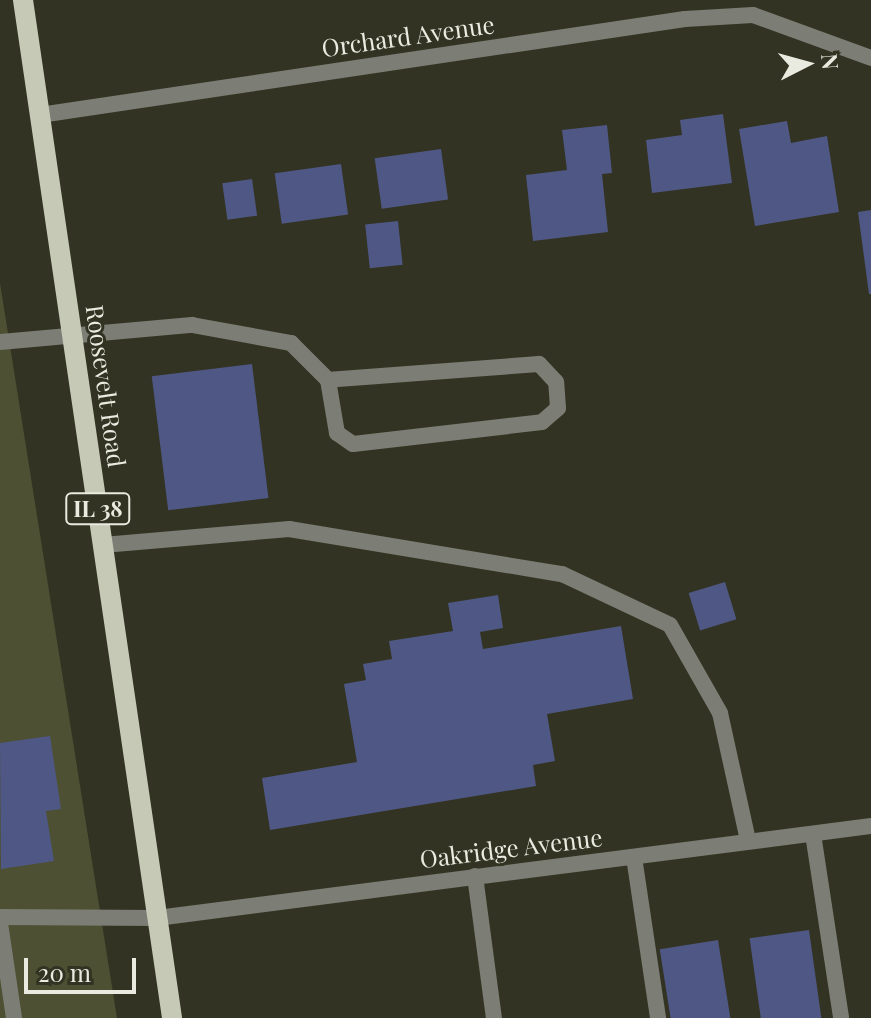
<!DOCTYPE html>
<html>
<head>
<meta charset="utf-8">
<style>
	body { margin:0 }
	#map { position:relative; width:871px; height:1018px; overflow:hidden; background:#323322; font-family:"Playfair Display",serif }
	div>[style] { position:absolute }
	.green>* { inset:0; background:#4d5033 }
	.building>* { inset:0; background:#4f5884; transform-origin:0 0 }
	.service>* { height:16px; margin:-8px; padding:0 8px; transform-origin:8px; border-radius:8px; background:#7c7d74 }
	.minor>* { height:16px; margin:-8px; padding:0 8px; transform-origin:8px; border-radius:8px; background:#7c7d74 }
	.primary>* { height:20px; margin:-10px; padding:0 10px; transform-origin:10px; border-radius:10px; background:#c6c9b6 }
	span { translate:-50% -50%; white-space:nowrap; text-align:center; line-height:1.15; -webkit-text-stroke:6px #323322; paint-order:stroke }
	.shield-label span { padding:2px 6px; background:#323322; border:2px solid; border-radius:6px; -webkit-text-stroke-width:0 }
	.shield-label { font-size:22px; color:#eaebe0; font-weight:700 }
	.street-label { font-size:24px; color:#eaebe0 }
	.north { position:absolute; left:767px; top:24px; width:80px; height:80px; -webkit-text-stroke:6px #323322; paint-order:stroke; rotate:84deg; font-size:22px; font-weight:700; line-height:32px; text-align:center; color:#eaebe0 }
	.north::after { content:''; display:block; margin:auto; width:28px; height:36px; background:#eaebe0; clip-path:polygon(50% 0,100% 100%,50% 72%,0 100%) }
	.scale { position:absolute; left:24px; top:958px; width:112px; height:36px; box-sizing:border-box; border:4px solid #eaebe0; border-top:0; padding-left:10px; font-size:24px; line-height:28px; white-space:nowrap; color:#eaebe0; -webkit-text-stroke:6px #323322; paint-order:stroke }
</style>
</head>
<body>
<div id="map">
	<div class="green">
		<i style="clip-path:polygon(0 283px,117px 1018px,0 1018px)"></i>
	</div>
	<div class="building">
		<i style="clip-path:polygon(723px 114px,732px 183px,652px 193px,646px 140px,682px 135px,680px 120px)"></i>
		<i style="clip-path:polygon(787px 121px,791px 143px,827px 136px,839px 212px,755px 226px,739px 129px)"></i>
		<i style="clip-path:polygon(607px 125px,612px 173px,602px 174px,608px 232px,533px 241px,526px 175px,567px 170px,562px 130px)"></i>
		<i style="left:441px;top:149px;width:51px;height:67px;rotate:82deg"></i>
		<i style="left:341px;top:164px;width:51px;height:67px;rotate:82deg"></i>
		<i style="left:252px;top:179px;width:37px;height:30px;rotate:82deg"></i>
		<i style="clip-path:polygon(871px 210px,871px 294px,869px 294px,858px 212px)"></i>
		<i style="left:398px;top:221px;width:44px;height:33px;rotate:84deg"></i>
		<i style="left:252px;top:364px;width:135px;height:101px;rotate:83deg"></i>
		<i style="left:725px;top:582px;width:39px;height:38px;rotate:73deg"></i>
		<i style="clip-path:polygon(498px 595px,503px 628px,480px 632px,483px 649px,621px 626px,633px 699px,547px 714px,555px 761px,533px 765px,536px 786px,270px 830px,262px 778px,357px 762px,344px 684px,366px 680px,363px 664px,392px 659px,389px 641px,453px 631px,448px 603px)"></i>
		<i style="clip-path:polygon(50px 736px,61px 809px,46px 811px,54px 861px,1px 869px,0 743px)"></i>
		<i style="left:809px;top:930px;width:89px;height:60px;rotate:82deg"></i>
		<i style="left:718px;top:940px;width:79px;height:59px;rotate:81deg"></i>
	</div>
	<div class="service">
		<i style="left:0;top:342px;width:193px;rotate:-5.1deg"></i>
		<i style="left:192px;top:325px;width:101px;rotate:10.3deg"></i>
		<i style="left:291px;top:343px;width:52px;rotate:45deg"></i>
		<i style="left:328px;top:380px;width:54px;rotate:80.4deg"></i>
		<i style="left:337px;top:433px;width:19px;rotate:35deg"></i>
		<i style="left:353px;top:444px;width:190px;rotate:-6.6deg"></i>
		<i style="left:542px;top:422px;width:21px;rotate:-41deg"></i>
		<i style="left:558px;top:408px;width:26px;rotate:-94deg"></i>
		<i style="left:556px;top:382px;width:25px;rotate:-133deg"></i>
		<i style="left:539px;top:364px;width:212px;rotate:175.7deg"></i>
		<i style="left:103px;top:545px;width:187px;rotate:-4.9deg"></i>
		<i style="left:289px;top:529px;width:277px;rotate:9.4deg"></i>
		<i style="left:562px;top:574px;width:119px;rotate:25.3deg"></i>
		<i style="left:670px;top:625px;width:101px;rotate:60.4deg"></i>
		<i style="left:720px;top:713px;width:130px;rotate:77.6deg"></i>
		<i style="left:475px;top:876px;width:143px;rotate:82.4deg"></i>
		<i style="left:0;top:917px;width:157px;rotate:0.4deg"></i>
		<i style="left:0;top:923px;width:96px;rotate:81.6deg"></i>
	</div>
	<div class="minor">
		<i style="left:40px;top:115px;width:652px;rotate:-8.47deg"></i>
		<i style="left:685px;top:19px;width:68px;rotate:-3.4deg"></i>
		<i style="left:753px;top:15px;width:126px;rotate:20deg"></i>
		<i style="left:813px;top:834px;width:186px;rotate:81.3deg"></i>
		<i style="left:634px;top:857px;width:163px;rotate:81.5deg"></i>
		<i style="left:157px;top:918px;width:720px;rotate:-7.34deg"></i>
	</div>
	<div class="primary">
		<i style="left:23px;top:0;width:1029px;rotate:81.67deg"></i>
	</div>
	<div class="shield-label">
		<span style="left:98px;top:509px">IL 38</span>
	</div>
	<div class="street-label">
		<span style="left:408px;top:36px;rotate:-8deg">Orchard Avenue</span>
		<span style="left:106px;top:386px;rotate:82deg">Roosevelt Road</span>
		<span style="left:511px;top:848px;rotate:-7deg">Oakridge Avenue</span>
	</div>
	<div class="north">N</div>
	<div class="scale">20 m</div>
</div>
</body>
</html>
